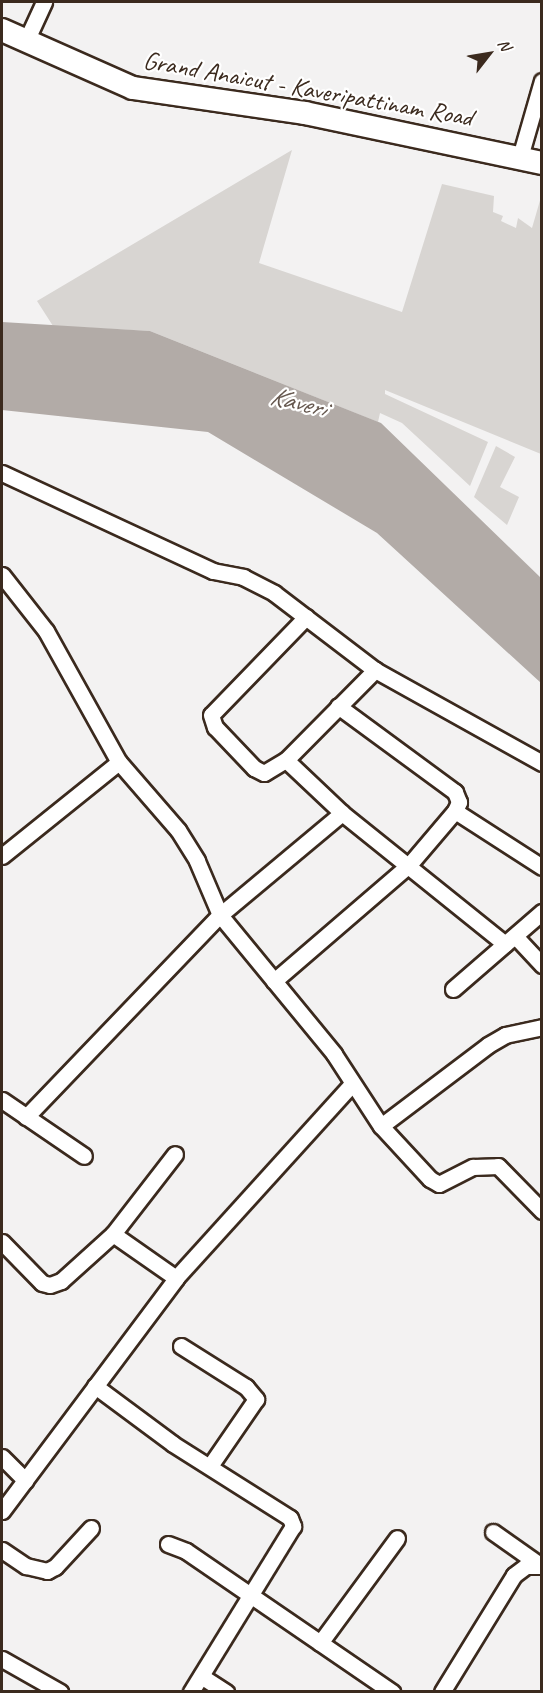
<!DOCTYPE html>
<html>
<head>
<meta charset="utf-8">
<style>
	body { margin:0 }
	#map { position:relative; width:543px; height:1693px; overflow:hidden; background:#f3f2f2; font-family:Caveat,sans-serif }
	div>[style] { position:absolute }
	.green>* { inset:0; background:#d8d5d2 }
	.water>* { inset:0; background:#b2aba7 }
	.roads { filter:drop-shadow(2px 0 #3b2a1e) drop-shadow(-2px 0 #3b2a1e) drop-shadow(0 2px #3b2a1e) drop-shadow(0 -2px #3b2a1e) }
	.street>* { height:15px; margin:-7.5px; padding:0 7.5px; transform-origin:7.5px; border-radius:7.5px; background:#fff }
	.primary>* { height:22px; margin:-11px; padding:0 11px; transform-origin:11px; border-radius:11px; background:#fff }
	span { translate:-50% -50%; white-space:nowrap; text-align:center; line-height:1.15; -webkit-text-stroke:4.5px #fff; paint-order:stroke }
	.street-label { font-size:26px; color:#3b2a1e }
	.water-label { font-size:27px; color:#65574e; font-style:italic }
	.frame { position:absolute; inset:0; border:3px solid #3b2a1e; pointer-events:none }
	.north { position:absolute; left:459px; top:24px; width:60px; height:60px; -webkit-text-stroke:4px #fff; paint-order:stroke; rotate:59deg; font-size:16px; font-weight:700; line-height:24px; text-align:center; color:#3b2a1e }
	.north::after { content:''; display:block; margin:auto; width:21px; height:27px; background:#3b2a1e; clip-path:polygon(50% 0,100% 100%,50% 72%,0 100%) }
</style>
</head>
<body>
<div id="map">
	<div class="green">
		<i style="clip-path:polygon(292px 150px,259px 263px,402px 312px,442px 184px,494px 196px,493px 212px,503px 216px,501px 221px,516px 228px,518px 218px,532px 228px,541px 197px,541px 454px,385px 390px,385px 394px,488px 442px,470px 486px,402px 423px,380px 413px,378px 422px,150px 331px,53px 326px,37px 301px)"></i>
		<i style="clip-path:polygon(496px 446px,515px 457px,500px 487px,519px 497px,507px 525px,474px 497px)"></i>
	</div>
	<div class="water">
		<i style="clip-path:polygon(2px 322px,150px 331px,381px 423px,541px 578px,541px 683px,377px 533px,208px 432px,2px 410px)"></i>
	</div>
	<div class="roads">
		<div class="street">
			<i style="left:27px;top:39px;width:41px;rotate:-65.3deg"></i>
			<i style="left:520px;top:157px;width:79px;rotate:-73.9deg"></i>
			<i style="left:2px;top:473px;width:233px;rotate:24.9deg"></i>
			<i style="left:213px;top:571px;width:31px;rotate:11deg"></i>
			<i style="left:243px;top:577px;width:35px;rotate:27deg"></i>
			<i style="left:274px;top:593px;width:127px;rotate:37.3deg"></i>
			<i style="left:375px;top:670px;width:191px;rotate:29.1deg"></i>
			<i style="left:2px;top:575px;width:71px;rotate:51.8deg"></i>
			<i style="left:46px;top:631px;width:150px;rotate:60.9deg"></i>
			<i style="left:306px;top:617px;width:136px;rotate:134.1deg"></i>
			<i style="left:211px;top:715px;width:13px;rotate:72deg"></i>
			<i style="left:215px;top:727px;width:57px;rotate:46.4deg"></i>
			<i style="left:254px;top:768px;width:11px;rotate:27deg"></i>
			<i style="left:264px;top:773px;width:26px;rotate:-31deg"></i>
			<i style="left:286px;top:760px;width:127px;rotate:-45.3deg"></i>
			<i style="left:286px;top:760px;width:77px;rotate:43.4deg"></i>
			<i style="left:342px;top:813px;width:209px;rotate:38.8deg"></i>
			<i style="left:455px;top:811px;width:103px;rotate:32.8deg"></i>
			<i style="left:2px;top:856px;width:150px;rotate:-38.8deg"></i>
			<i style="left:119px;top:762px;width:90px;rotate:49.1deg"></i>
			<i style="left:178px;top:830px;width:36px;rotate:58deg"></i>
			<i style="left:197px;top:861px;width:59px;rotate:66.9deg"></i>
			<i style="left:220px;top:915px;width:180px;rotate:50.6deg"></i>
			<i style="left:334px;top:1054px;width:86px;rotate:56.9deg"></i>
			<i style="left:381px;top:1126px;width:72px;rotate:47.2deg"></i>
			<i style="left:430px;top:1179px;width:10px;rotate:29deg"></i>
			<i style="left:439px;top:1184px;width:38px;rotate:-27deg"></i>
			<i style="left:473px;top:1167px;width:25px;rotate:-2deg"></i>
			<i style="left:498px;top:1166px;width:63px;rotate:45.6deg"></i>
			<i style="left:515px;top:936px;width:40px;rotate:47deg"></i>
			<i style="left:274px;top:981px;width:178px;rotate:-40.7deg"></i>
			<i style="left:409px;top:865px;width:71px;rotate:-49.6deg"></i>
			<i style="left:455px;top:811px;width:10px;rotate:-66deg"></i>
			<i style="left:459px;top:802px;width:11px;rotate:-112deg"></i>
			<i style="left:455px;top:792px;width:145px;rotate:-143.7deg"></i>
			<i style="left:453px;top:989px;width:118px;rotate:-40.9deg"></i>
			<i style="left:2px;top:1100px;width:99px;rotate:34.3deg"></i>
			<i style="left:26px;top:1117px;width:280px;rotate:-46.2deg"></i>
			<i style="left:220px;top:915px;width:159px;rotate:-39.9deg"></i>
			<i style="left:381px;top:1126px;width:134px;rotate:-37.1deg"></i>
			<i style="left:488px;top:1045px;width:20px;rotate:-30deg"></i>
			<i style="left:505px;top:1035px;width:38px;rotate:-12deg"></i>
			<i style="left:113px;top:1234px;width:77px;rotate:34.9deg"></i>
			<i style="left:2px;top:1242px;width:57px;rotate:45.7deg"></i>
			<i style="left:42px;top:1283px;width:8px;rotate:14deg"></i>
			<i style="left:50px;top:1285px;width:12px;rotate:-20deg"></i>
			<i style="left:61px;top:1281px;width:70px;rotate:-42.1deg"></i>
			<i style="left:113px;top:1234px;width:101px;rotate:-52.2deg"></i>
			<i style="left:181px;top:1346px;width:77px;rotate:32.2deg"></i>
			<i style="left:246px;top:1387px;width:16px;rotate:50deg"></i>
			<i style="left:256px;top:1399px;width:81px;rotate:124.5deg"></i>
			<i style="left:95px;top:1386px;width:97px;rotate:36.6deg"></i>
			<i style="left:173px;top:1444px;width:138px;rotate:32.3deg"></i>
			<i style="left:290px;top:1518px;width:9px;rotate:69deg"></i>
			<i style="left:293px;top:1526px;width:195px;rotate:121.6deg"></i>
			<i style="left:2px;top:1457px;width:33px;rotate:45deg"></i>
			<i style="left:2px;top:1511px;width:291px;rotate:-53.2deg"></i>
			<i style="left:176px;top:1278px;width:262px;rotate:-47.8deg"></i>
			<i style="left:493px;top:1532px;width:54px;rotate:35.2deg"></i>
			<i style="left:168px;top:1544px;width:19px;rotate:21deg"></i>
			<i style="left:186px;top:1551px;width:250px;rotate:34.4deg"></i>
			<i style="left:2px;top:1550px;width:29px;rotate:34deg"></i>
			<i style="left:26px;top:1566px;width:22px;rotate:13deg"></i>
			<i style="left:47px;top:1571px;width:9px;rotate:-27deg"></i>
			<i style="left:55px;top:1567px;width:53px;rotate:-47.3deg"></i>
			<i style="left:320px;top:1643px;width:130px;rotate:-53.7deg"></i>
			<i style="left:2px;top:1659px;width:67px;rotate:29.6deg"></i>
			<i style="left:201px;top:1676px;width:30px;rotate:33deg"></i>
			<i style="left:442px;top:1692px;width:137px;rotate:-58.4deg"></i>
			<i style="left:514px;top:1575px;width:15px;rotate:-37deg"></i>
			<i style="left:526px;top:1566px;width:16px"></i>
		</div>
		<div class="primary">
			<i style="left:2px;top:30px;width:143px;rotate:23.9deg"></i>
			<i style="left:133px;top:88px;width:174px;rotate:8.3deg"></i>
			<i style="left:305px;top:113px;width:242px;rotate:11.9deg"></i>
		</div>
	</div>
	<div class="street-label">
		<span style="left:308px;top:89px;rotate:10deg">Grand Anaicut - Kaveripattinam Road</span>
	</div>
	<div class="water-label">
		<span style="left:298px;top:402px;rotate:14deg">Kaveri</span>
	</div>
	<div class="frame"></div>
	<div class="north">N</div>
</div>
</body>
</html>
